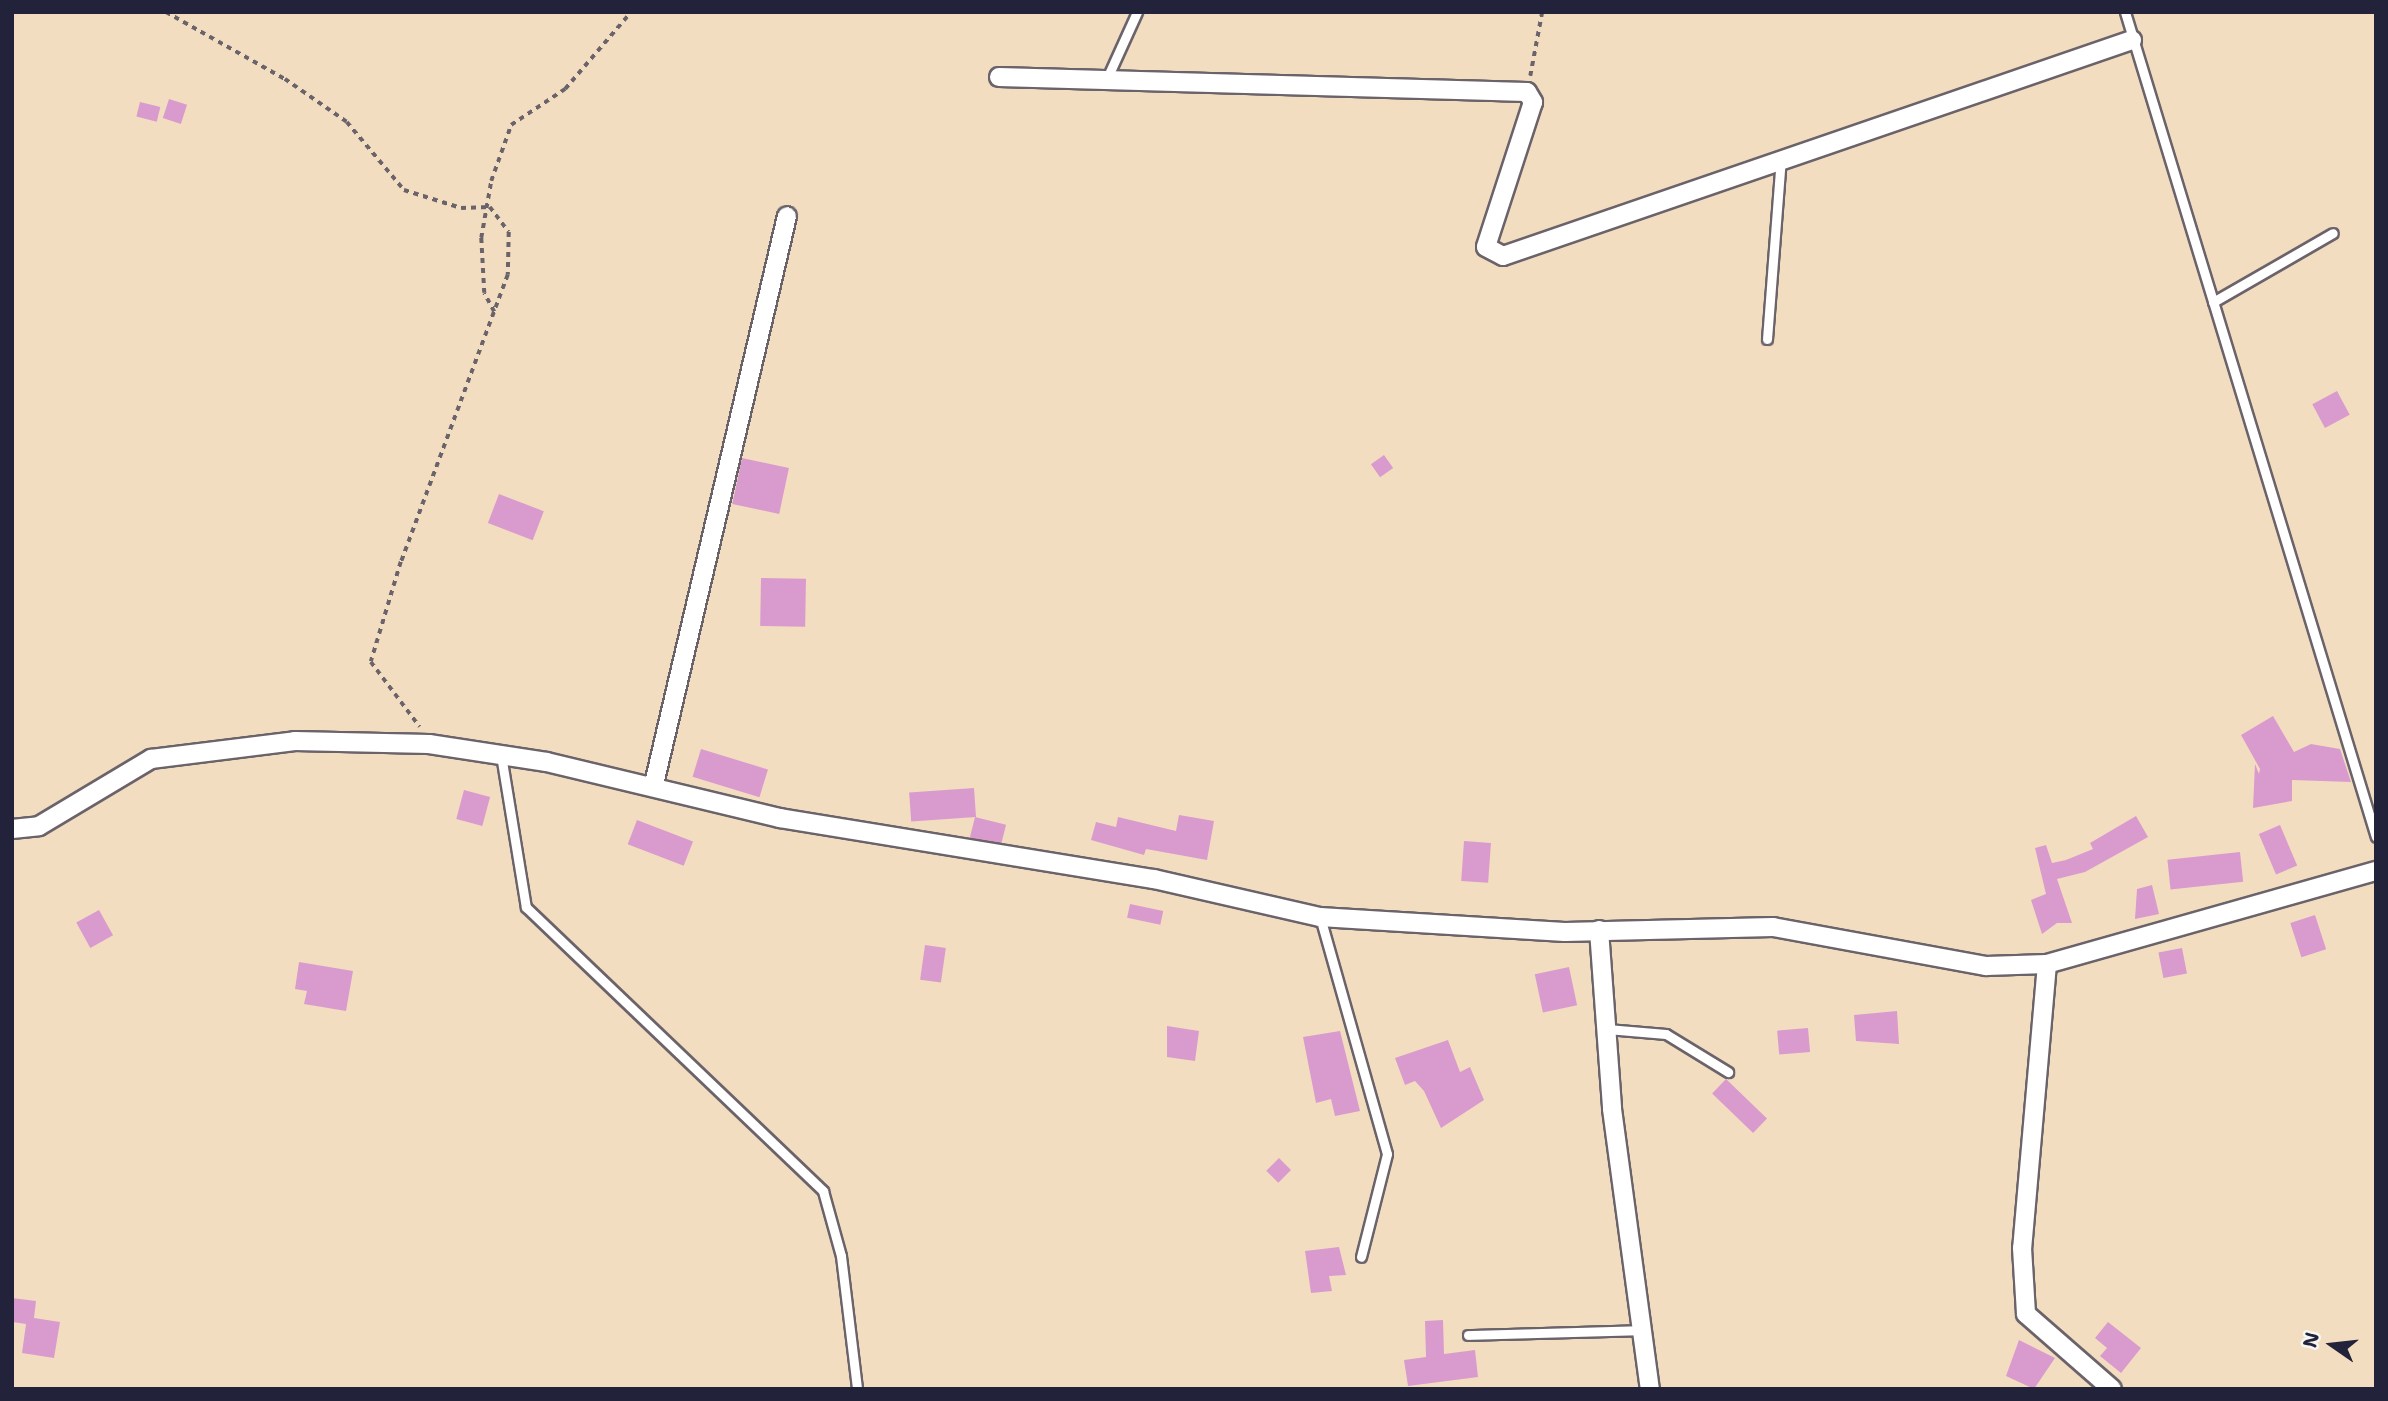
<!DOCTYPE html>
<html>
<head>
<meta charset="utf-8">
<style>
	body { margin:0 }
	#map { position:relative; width:2388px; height:1401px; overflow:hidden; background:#f3ddc1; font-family:"Shantell Sans",sans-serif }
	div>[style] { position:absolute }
	.building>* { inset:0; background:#d99bcd; transform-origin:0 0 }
	.path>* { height:3.5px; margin-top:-1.75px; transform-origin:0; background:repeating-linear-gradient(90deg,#6b636a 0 5px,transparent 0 10px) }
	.roads { filter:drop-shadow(2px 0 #6b636a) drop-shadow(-2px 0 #6b636a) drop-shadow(0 2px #6b636a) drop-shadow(0 -2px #6b636a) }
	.lane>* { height:9px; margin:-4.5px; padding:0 4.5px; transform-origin:4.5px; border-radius:4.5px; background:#fff }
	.street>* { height:18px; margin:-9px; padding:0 9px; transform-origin:9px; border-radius:9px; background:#fff }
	span { translate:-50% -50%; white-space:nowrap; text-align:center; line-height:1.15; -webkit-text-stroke:5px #f6f6f2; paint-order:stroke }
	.frame { position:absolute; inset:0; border:14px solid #22223b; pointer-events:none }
	.north { position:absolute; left:2297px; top:1310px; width:70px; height:70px; -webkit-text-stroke:5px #f6f6f2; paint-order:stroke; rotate:284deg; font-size:19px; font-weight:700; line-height:28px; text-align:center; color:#22223b }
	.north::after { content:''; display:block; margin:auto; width:24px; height:32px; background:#22223b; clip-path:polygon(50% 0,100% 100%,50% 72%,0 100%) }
</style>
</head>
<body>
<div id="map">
	<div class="building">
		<i style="left:169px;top:99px;width:19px;height:20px;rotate:18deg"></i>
		<i style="left:140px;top:102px;width:21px;height:15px;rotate:14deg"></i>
		<i style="left:2337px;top:391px;width:27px;height:28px;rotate:62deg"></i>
		<i style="left:1384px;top:455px;width:16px;height:16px;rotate:55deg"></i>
		<i style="left:742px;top:458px;width:48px;height:47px;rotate:12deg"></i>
		<i style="left:499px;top:494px;width:48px;height:31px;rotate:21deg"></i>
		<i style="left:761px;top:578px;width:45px;height:48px;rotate:1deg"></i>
		<i style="clip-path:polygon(2273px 716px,2294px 752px,2311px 744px,2340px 749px,2351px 782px,2292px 780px,2292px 801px,2253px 808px,2255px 764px,2259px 774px,2260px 769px,2241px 735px)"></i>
		<i style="left:701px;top:749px;width:70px;height:29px;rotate:17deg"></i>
		<i style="left:974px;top:788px;width:29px;height:65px;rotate:86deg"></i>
		<i style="left:464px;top:790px;width:27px;height:30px;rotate:15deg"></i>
		<i style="clip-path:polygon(1179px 815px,1214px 821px,1207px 860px,1146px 849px,1144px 855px,1091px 840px,1096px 822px,1116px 827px,1118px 817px,1176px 831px)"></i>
		<i style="clip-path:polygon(2136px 816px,2148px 837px,2085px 872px,2057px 879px,2072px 923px,2057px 923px,2042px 934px,2031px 900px,2046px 894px,2035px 848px,2046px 845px,2052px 863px,2066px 860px,2093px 849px,2090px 843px)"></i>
		<i style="left:975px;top:817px;width:32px;height:21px;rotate:14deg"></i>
		<i style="left:637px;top:820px;width:60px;height:26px;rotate:21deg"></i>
		<i style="left:2280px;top:825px;width:44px;height:23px;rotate:67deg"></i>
		<i style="left:1464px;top:841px;width:27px;height:40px;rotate:4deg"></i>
		<i style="left:2240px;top:852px;width:30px;height:73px;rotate:84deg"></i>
		<i style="clip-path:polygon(2152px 885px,2159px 914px,2135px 919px,2137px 889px)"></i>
		<i style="left:1130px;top:904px;width:34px;height:14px;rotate:12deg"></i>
		<i style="left:99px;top:910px;width:29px;height:26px;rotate:61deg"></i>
		<i style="left:2315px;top:915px;width:36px;height:26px;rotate:72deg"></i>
		<i style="left:925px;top:945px;width:21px;height:35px;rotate:8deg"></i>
		<i style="left:2182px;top:948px;width:26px;height:24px;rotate:79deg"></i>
		<i style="clip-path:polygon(299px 962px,353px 971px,346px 1011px,304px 1004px,307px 991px,295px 989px)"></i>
		<i style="left:1569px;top:967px;width:39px;height:35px;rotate:78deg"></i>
		<i style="clip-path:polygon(1897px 1011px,1899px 1044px,1856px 1041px,1854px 1015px)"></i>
		<i style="clip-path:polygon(1167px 1026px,1199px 1031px,1195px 1061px,1167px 1057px)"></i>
		<i style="left:1808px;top:1028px;width:24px;height:31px;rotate:85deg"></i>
		<i style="clip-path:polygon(1340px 1031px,1360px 1111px,1335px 1116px,1331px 1099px,1316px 1103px,1303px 1037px)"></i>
		<i style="clip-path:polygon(1448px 1040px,1460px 1072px,1470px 1067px,1484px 1100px,1441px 1128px,1424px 1091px,1415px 1081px,1405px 1085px,1395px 1058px)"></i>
		<i style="left:1726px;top:1079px;width:57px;height:20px;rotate:44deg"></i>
		<i style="left:1279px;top:1158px;width:17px;height:18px;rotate:45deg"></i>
		<i style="clip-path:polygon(1339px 1247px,1346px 1275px,1329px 1276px,1332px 1291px,1311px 1293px,1305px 1251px)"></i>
		<i style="clip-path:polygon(12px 1298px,36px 1301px,34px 1318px,60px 1322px,54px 1358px,22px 1353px,26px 1324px,12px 1322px)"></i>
		<i style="clip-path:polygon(1443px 1320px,1444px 1354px,1475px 1350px,1478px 1377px,1408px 1386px,1404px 1360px,1426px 1357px,1425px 1321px)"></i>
		<i style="clip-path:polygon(2108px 1322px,2141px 1348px,2121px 1373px,2100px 1356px,2107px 1348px,2095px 1338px)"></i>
		<i style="clip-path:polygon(2019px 1340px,2055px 1358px,2034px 1389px,2006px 1376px)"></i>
	</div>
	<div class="path">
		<i style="left:166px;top:12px;width:137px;rotate:29.4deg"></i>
		<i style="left:285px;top:79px;width:75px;rotate:34.7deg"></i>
		<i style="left:347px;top:122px;width:89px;rotate:50deg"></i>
		<i style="left:404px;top:190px;width:60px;rotate:17.5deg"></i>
		<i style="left:461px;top:208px;width:29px;rotate:-2deg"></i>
		<i style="left:490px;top:207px;width:31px;rotate:53deg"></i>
		<i style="left:509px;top:232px;width:43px;rotate:91.3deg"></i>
		<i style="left:508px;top:275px;width:306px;rotate:110.4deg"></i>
		<i style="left:401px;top:562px;width:104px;rotate:106.7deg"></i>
		<i style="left:371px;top:662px;width:81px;rotate:53deg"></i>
		<i style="left:1530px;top:76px;width:65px;rotate:-79.4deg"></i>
		<i style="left:494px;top:312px;width:21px;rotate:-118deg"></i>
		<i style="left:484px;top:293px;width:55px;rotate:-93.1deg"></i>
		<i style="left:481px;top:238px;width:58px;rotate:-80deg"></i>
		<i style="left:491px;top:181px;width:59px;rotate:-70.3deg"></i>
		<i style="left:511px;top:125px;width:65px;rotate:-33.7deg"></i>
		<i style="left:565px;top:89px;width:101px;rotate:-49.4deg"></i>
	</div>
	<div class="roads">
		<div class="lane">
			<i style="left:2125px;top:12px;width:862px;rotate:73.08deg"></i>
			<i style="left:1108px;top:76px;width:70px;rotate:-65.6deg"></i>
			<i style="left:2213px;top:302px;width:138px;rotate:-29.9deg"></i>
			<i style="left:1767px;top:339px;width:181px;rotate:-85.6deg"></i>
			<i style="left:501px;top:755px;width:154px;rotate:80.7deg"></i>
			<i style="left:526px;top:907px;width:411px;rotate:43.7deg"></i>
			<i style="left:823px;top:1191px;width:67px;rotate:74.5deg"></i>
			<i style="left:841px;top:1256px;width:134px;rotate:83.1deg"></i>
			<i style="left:1320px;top:917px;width:246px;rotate:74.2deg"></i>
			<i style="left:1387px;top:1154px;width:106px;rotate:104.2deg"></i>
			<i style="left:1607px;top:1029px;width:59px;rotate:4.8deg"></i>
			<i style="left:1666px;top:1034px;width:73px;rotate:31.5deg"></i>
			<i style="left:1468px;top:1335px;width:174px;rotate:-1.6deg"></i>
		</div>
		<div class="street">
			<i style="left:999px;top:77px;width:528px;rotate:1.63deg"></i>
			<i style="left:1527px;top:92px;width:12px;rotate:59deg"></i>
			<i style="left:1533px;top:102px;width:152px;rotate:108deg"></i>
			<i style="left:1486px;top:247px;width:19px;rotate:28deg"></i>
			<i style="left:1503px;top:256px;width:665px;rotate:-18.95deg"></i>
			<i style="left:654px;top:784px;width:583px;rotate:-76.82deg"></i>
			<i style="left:12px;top:829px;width:27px;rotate:-6deg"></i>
			<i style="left:39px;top:826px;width:131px;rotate:-30.9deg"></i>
			<i style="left:151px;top:759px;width:145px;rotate:-7.1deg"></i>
			<i style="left:295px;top:741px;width:134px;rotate:1.3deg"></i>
			<i style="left:429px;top:744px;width:119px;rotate:8.7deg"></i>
			<i style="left:547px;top:762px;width:240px;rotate:13.5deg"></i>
			<i style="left:780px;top:818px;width:379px;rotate:9.3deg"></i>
			<i style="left:1154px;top:879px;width:170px;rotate:12.9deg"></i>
			<i style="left:1320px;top:917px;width:245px;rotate:3.5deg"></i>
			<i style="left:1565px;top:932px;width:208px;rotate:-1.4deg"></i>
			<i style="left:1773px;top:927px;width:217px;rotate:10.4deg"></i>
			<i style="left:1986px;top:966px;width:61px;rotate:-1.9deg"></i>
			<i style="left:2047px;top:964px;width:342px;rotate:-15.8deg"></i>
			<i style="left:1599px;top:930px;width:179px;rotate:85.8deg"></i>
			<i style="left:1612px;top:1109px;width:283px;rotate:82.3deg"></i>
			<i style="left:2047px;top:964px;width:285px;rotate:95deg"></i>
			<i style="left:2022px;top:1248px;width:66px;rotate:86.5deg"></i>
			<i style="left:2026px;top:1314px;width:114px;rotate:41.1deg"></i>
		</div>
	</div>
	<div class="frame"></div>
	<div class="north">N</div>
</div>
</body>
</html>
